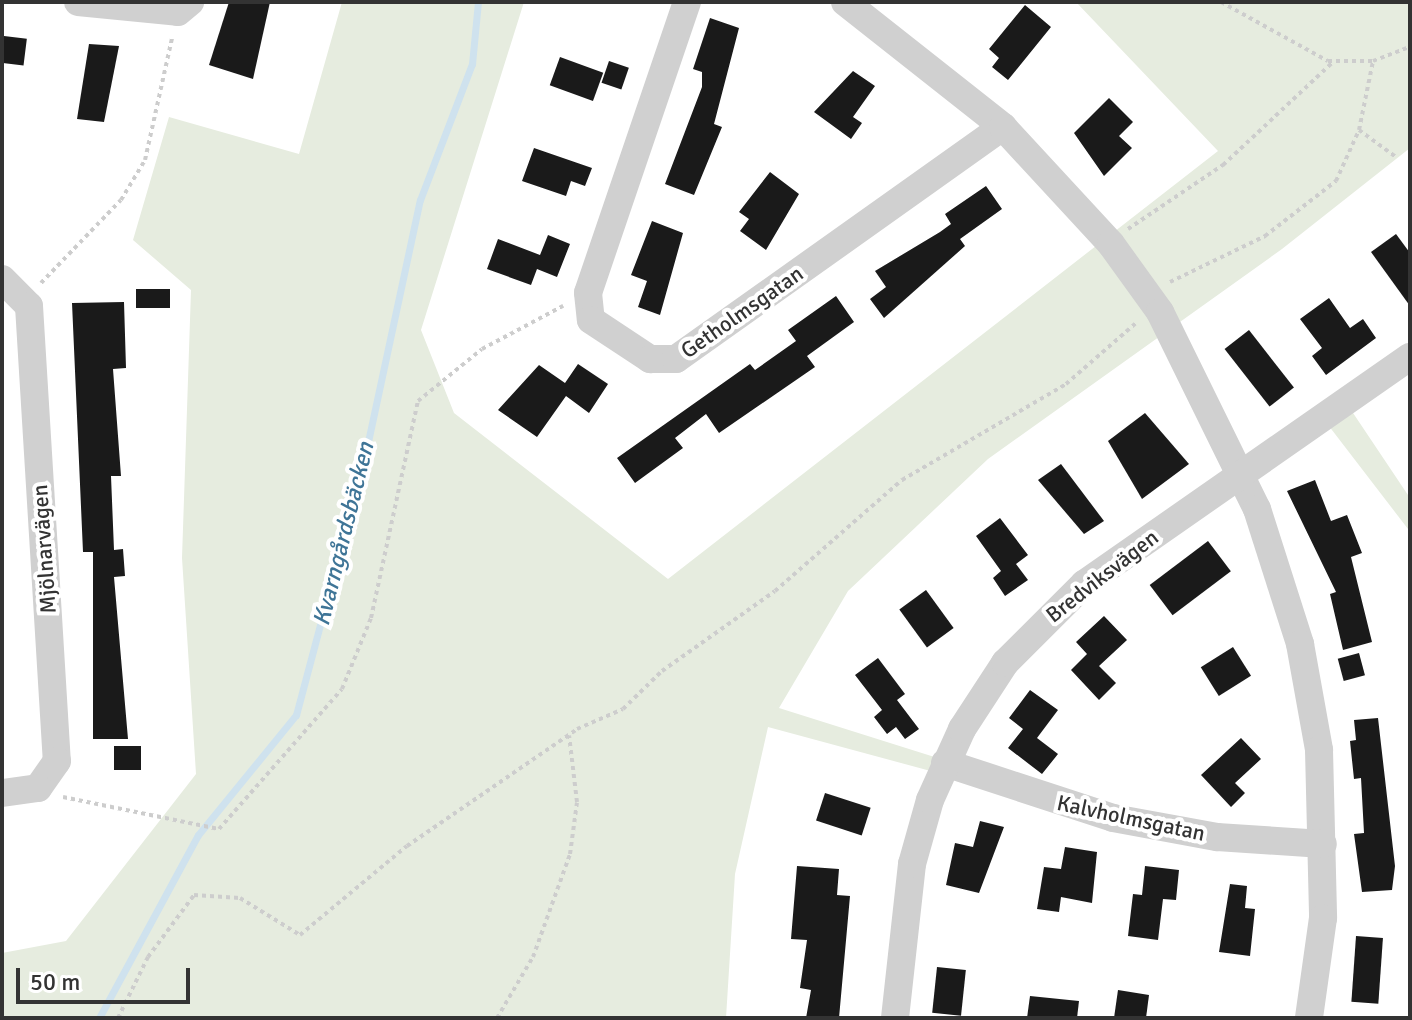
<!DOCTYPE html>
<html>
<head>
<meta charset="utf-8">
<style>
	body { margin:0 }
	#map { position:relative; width:1412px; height:1020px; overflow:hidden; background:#fff; font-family:Signika,sans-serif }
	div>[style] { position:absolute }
	.green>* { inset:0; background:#e6ecdf }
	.stream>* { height:7px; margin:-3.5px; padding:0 3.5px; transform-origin:3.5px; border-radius:3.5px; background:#cfe2ee }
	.building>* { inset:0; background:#1a1a1a; transform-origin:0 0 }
	.path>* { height:4px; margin-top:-2px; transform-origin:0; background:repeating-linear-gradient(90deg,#cdcdcd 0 4px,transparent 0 8px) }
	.street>* { height:28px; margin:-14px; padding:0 14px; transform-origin:14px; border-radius:14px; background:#d0d0d0 }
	span { translate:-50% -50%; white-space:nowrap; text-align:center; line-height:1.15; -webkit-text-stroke:8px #fff; paint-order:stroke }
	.street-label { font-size:22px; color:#333 }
	.water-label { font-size:24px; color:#3f7597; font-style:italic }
	.frame { position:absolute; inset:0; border:4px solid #333; pointer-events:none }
	.scale { position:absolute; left:16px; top:968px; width:174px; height:36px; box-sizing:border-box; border:4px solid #333; border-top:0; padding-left:10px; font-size:24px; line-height:28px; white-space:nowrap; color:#333; -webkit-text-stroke:6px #fff; paint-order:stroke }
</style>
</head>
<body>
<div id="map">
	<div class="green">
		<i style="clip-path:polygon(342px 2px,524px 2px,421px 330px,454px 413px,668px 579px,1218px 151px,1076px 2px,1410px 2px,1410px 148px,1282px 249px,988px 459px,848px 591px,779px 708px,944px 760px,938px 773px,768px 727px,735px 874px,726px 1018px,2px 1018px,2px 953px,66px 941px,196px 774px,182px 558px,191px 290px,133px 240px,169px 117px,299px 154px)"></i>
		<i style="clip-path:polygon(1345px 401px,1410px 498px,1410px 542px,1408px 529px,1322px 417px)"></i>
	</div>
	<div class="stream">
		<i style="left:99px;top:1018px;width:208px;rotate:-61.6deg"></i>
		<i style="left:198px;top:835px;width:155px;rotate:-50.8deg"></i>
		<i style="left:296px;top:715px;width:273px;rotate:-75.1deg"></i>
		<i style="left:366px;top:451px;width:257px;rotate:-77.9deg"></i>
		<i style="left:420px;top:200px;width:146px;rotate:-69.1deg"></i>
		<i style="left:472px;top:64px;width:62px;rotate:-84.5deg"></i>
	</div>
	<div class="building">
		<i style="clip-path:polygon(229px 2px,270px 2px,253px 79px,209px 65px)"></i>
		<i style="clip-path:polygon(1025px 5px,1051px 27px,1008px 80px,992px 67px,999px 58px,989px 49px)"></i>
		<i style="clip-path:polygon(710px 18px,739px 28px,714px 124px,722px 127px,694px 195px,665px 184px,702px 87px,702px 72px,693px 69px)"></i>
		<i style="left:4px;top:36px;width:23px;height:27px;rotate:7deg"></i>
		<i style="clip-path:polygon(89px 44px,119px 46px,104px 122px,77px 119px)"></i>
		<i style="left:560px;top:57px;width:46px;height:30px;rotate:20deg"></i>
		<i style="left:609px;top:61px;width:21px;height:23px;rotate:19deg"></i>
		<i style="clip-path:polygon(853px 71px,875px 86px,853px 117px,862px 123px,851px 139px,814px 112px)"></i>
		<i style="clip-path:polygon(1109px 98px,1133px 122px,1119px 136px,1132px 148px,1104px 176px,1074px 133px)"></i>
		<i style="clip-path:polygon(534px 148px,592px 168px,585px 186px,571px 181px,566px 196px,522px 181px)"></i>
		<i style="clip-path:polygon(770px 172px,799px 194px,766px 250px,740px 231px,749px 219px,739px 212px)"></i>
		<i style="clip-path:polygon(986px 186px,1002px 209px,960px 239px,965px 246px,884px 318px,870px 299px,886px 287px,875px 271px,940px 232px,951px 224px,945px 214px)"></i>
		<i style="clip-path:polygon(652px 221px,683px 233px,660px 315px,638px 307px,647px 281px,631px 275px)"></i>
		<i style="clip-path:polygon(1396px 234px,1410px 253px,1410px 306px,1371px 252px)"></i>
		<i style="clip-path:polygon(548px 235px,570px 244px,557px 277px,537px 269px,531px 285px,487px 269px,498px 239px,540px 255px)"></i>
		<i style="left:170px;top:289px;width:19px;height:34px;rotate:90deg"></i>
		<i style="clip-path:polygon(836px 296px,854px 322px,807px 356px,815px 367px,719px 433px,706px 414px,675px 438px,683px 448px,635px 483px,617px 458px,750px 364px,755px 370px,796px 341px,788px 330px)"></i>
		<i style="clip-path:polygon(1329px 298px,1350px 328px,1363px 319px,1376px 338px,1326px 375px,1312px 356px,1322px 348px,1300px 319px)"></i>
		<i style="clip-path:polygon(124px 302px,126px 368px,113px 369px,121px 476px,111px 476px,114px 550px,123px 549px,125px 576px,114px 577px,128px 739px,93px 739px,93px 552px,83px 552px,72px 303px)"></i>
		<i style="left:1249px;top:330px;width:73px;height:31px;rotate:52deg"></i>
		<i style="clip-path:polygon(578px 364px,608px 384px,589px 413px,566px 396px,537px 437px,498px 410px,539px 365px,565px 383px)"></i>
		<i style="clip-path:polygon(1145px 413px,1189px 464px,1142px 499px,1108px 441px)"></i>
		<i style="clip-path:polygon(1061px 464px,1104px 521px,1084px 534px,1038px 480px)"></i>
		<i style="clip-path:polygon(1315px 480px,1331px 521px,1347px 515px,1362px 553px,1351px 557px,1372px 642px,1343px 650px,1330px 594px,1336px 592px,1287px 491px)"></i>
		<i style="clip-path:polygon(1000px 518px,1028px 555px,1016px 564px,1028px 580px,1005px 596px,993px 578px,1001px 571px,976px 536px)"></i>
		<i style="left:1208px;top:541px;width:38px;height:73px;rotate:53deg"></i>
		<i style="left:926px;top:590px;width:47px;height:33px;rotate:54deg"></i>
		<i style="clip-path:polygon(1104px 616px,1127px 640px,1099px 666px,1116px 683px,1099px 700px,1071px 670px,1087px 654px,1076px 642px)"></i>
		<i style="left:1233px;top:647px;width:34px;height:38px;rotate:58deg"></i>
		<i style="left:1359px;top:653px;width:23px;height:22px;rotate:75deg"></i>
		<i style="clip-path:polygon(878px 658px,905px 694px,897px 700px,919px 729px,905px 739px,896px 727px,887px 734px,874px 717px,882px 710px,855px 675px)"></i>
		<i style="clip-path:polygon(1030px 690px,1058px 710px,1037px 738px,1058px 754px,1042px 774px,1008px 748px,1023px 729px,1009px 718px)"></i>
		<i style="clip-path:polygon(1378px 718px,1395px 866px,1392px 890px,1362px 892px,1354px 834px,1364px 833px,1361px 778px,1354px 779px,1350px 741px,1356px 740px,1354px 720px)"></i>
		<i style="clip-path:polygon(1241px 738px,1261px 759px,1235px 783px,1245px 793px,1231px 807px,1201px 775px)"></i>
		<i style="left:114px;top:746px;width:27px;height:24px"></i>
		<i style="left:825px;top:793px;width:48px;height:29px;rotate:18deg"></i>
		<i style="clip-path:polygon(980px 821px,1004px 827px,979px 893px,946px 885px,955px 843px,973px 847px)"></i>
		<i style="clip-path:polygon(1065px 847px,1097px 852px,1092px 903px,1061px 897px,1059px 912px,1037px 909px,1044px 867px,1061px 869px)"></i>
		<i style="clip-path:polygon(797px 866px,839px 869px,837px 895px,850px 896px,839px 1018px,806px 1018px,811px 990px,800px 988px,807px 940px,791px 939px)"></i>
		<i style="clip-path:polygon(1145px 866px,1179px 870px,1176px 900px,1163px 899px,1158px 940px,1128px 936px,1133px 894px,1142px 895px)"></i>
		<i style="clip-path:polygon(1230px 884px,1247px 886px,1245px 908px,1255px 909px,1250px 956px,1219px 952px)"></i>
		<i style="left:1356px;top:936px;width:27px;height:66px;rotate:4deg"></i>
		<i style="left:937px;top:967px;width:29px;height:46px;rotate:6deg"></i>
		<i style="clip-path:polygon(1118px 990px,1149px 995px,1146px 1018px,1114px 1018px)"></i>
		<i style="clip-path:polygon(1030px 996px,1079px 1001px,1077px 1018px,1027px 1018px)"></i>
	</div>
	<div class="path">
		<i style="left:1221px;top:2px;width:122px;rotate:28.9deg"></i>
		<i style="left:1328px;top:61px;width:45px"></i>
		<i style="left:1373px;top:61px;width:40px;rotate:-21deg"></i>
		<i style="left:1359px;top:130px;width:46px;rotate:36.1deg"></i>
		<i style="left:1128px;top:229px;width:115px;rotate:-34deg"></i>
		<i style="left:1223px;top:165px;width:151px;rotate:-43.1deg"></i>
		<i style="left:1170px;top:282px;width:106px;rotate:-25.8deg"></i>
		<i style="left:1265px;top:236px;width:90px;rotate:-37.8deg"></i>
		<i style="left:1336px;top:181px;width:56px;rotate:-65.7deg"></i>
		<i style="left:1359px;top:130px;width:70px;rotate:-78.5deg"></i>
		<i style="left:41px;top:283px;width:115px;rotate:-46.1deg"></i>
		<i style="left:121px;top:200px;width:47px;rotate:-59deg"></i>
		<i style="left:145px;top:160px;width:125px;rotate:-77.5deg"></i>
		<i style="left:63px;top:797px;width:159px;rotate:11.6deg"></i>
		<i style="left:219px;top:829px;width:186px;rotate:-48.7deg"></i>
		<i style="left:342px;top:689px;width:77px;rotate:-67.8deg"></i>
		<i style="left:371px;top:618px;width:222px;rotate:-77.8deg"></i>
		<i style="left:418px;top:401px;width:82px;rotate:-39.1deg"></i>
		<i style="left:482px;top:349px;width:92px;rotate:-28deg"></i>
		<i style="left:118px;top:1018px;width:68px;rotate:-63.8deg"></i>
		<i style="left:148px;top:957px;width:77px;rotate:-53.4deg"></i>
		<i style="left:194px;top:895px;width:46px;rotate:3.7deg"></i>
		<i style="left:240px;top:898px;width:70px;rotate:31.7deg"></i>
		<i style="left:300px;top:935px;width:139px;rotate:-39.8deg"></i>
		<i style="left:407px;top:846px;width:206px;rotate:-34.5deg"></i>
		<i style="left:577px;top:729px;width:50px;rotate:-23.5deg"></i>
		<i style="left:623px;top:709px;width:54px;rotate:-44.3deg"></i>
		<i style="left:662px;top:671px;width:138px;rotate:-35.3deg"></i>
		<i style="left:775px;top:591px;width:169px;rotate:-41.2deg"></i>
		<i style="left:902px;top:480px;width:190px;rotate:-30.3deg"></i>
		<i style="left:1066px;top:384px;width:94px;rotate:-41.1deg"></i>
		<i style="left:497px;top:1018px;width:71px;rotate:-59.5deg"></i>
		<i style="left:533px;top:957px;width:109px;rotate:-70.2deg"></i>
		<i style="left:570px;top:854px;width:52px;rotate:-82.3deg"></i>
		<i style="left:577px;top:802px;width:67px;rotate:-96.8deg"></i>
	</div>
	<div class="street">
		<i style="left:78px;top:2px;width:100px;rotate:5.7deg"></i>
		<i style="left:178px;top:12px;width:16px;rotate:-40deg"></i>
		<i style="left:687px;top:2px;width:307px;rotate:108.8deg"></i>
		<i style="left:588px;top:293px;width:27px;rotate:84deg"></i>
		<i style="left:591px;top:320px;width:71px;rotate:33.5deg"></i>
		<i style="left:650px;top:359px;width:26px"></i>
		<i style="left:676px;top:359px;width:401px;rotate:-35.4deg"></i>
		<i style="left:845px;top:2px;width:201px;rotate:38.3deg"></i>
		<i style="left:1003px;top:127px;width:159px;rotate:47.3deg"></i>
		<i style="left:1111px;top:244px;width:84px;rotate:54.2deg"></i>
		<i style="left:1160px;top:312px;width:220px;rotate:63.8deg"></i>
		<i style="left:1257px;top:509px;width:142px;rotate:72.3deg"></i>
		<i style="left:1300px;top:644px;width:108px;rotate:79.8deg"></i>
		<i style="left:1319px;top:750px;width:168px;rotate:88.6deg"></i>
		<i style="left:1323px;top:918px;width:101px;rotate:98deg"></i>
		<i style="left:2px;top:279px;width:38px;rotate:45deg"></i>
		<i style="left:29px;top:306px;width:456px;rotate:86.5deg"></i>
		<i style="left:57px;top:761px;width:33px;rotate:125deg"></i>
		<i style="left:38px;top:788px;width:36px;rotate:172deg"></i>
		<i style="left:945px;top:763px;width:177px;rotate:18.1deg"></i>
		<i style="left:1113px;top:818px;width:106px;rotate:10.4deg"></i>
		<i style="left:1217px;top:837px;width:106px;rotate:3.8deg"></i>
		<i style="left:895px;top:1018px;width:155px;rotate:-83.7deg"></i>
		<i style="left:912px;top:864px;width:66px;rotate:-74.3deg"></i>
		<i style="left:930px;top:800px;width:78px;rotate:-65.7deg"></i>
		<i style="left:962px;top:729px;width:79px;rotate:-56.9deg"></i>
		<i style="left:1005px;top:663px;width:112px;rotate:-45deg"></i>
		<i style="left:1084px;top:584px;width:397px;rotate:-34.9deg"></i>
	</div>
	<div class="street-label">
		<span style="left:742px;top:312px;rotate:-35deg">Getholmsgatan</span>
		<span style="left:44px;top:549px;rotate:-94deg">Mjölnarvägen</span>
		<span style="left:1102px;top:576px;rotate:-38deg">Bredviksvägen</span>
		<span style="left:1131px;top:818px;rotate:12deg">Kalvholmsgatan</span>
	</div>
	<div class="water-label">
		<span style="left:344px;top:534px;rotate:-76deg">Kvarngårdsbäcken</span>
	</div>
	<div class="frame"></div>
	<div class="scale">50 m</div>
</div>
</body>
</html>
